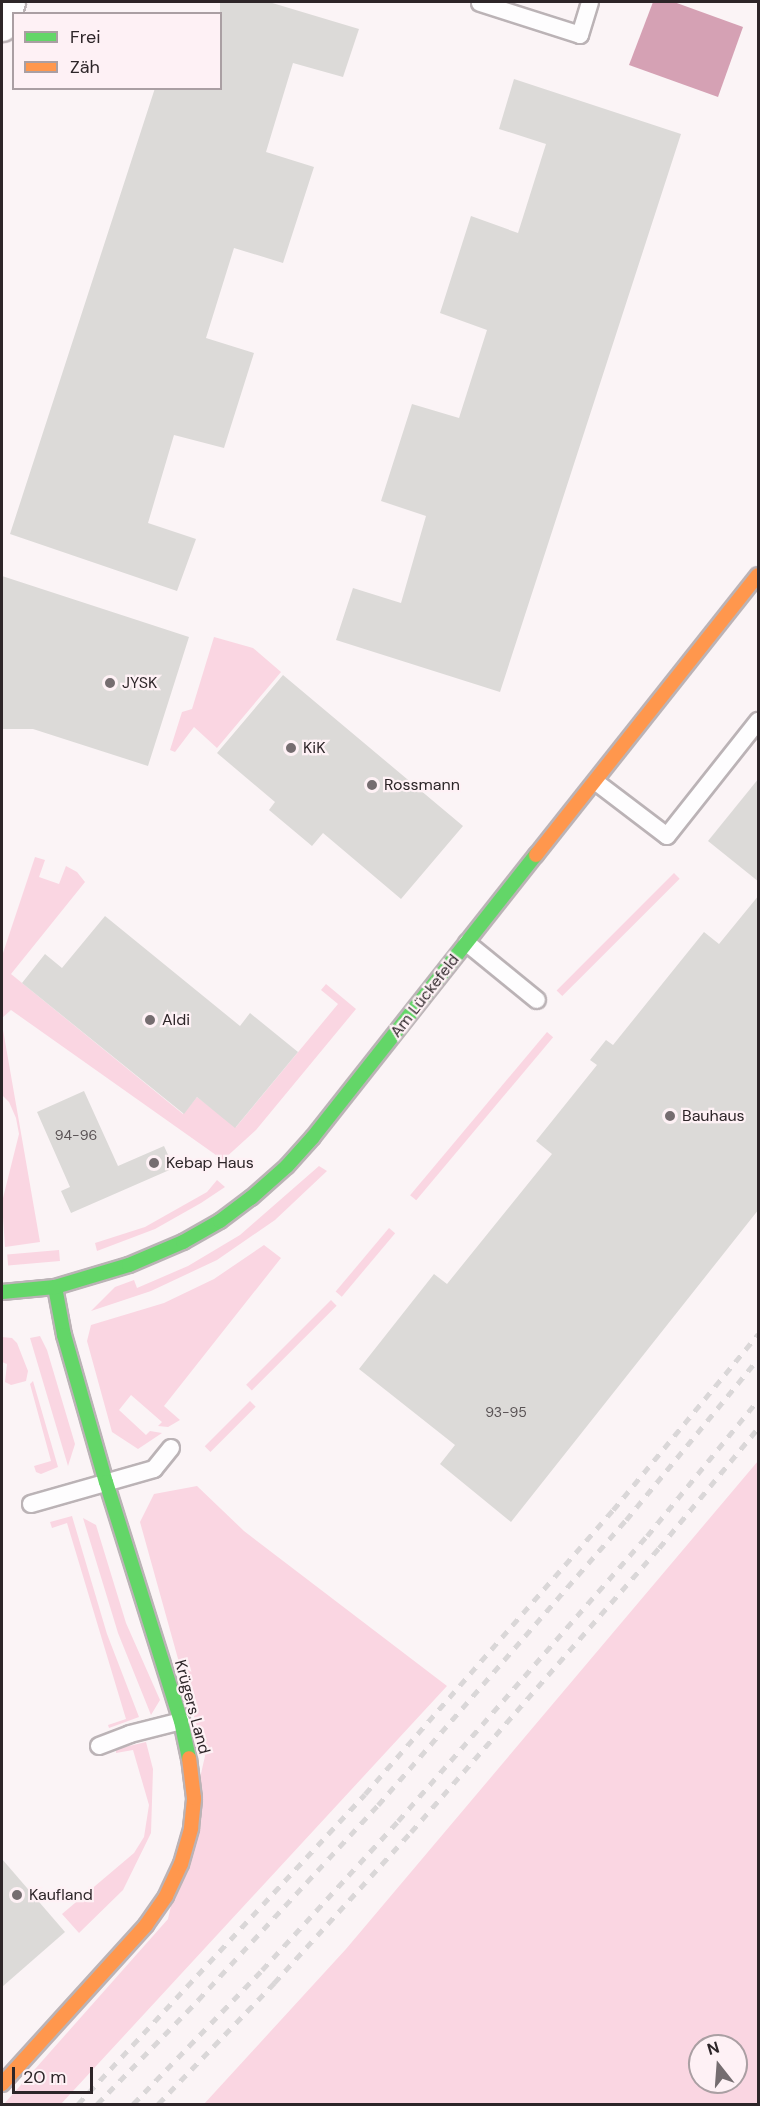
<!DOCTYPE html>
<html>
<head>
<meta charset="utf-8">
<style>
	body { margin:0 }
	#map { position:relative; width:760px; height:2106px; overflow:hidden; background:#fbf4f6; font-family:"DM Sans",sans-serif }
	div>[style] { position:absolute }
	.green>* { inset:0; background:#fad6e2; transform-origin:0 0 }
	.water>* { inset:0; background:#d5a1b4 }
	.building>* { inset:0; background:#dcdad8 }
	.roads { filter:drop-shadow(2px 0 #bbb3b6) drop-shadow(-2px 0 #bbb3b6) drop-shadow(0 2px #bbb3b6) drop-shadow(0 -2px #bbb3b6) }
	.lane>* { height:16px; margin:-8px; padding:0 8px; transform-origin:8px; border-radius:8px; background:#fefdfe }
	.street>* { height:32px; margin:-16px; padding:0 16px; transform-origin:16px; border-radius:16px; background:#fefdfe }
	.fast>* { height:14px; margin:-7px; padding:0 7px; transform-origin:7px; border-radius:7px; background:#63d668 }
	.slow>* { height:14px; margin:-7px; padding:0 7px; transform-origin:7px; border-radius:7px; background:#ff974d }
	.rail>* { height:4.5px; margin-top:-2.25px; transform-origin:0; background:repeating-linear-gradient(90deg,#dad7d8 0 8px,transparent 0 16px) }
	.dots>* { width:16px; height:16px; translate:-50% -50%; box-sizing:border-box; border:3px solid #fef1f5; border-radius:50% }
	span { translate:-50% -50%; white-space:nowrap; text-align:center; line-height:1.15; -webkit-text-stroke:4.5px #fef1f5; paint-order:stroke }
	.number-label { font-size:14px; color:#595254 }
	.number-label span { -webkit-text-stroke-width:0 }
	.poi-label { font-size:16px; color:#2d2528 }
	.left { translate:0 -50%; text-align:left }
	.street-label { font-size:16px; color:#2d2528 }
	.frame { position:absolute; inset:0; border:3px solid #2d2528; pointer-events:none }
	.legend { position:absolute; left:12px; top:12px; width:210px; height:78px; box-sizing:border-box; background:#fef1f5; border:2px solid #aa9fa3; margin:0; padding:8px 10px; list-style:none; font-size:18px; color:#2d2528 }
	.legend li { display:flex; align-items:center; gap:12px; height:30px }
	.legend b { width:30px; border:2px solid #aa9fa3 }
	.north { position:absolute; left:688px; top:2034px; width:60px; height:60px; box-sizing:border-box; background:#fef1f5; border:2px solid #aa9fa3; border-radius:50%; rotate:343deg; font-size:16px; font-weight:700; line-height:24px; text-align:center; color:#2d2528 }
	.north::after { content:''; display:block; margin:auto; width:21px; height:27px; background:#756d70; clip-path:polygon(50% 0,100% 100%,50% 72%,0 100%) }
	.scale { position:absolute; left:12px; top:2067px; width:81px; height:27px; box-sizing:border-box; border:3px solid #2d2528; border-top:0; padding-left:8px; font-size:18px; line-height:21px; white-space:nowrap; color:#2d2528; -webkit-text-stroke:4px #fef1f5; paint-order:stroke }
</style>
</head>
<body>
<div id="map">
	<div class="green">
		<i style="clip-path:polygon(214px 637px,253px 648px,281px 672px,217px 748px,194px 727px,175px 752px,170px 750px,182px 712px,192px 709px)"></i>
		<i style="clip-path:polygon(35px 857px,45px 860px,39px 877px,59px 884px,66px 866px,77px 872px,85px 882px,11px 974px,183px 1114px,197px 1097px,236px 1127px,338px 1004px,321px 990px,326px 984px,356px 1009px,256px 1130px,223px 1160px,11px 1010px,2px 1018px,2px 956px)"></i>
		<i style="left:674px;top:873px;width:8px;height:166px;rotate:45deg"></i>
		<i style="clip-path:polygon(2px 1024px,40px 1242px,5px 1247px,2px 1202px,19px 1134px,16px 1118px,9px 1102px,2px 1095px)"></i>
		<i style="left:547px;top:1032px;width:8px;height:213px;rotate:40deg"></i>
		<i style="clip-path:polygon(319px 1166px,327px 1171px,275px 1220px,217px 1260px,151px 1291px,91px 1311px,115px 1287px,134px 1280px,137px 1288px,188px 1266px,240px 1235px)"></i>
		<i style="clip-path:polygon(217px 1180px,225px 1187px,201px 1203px,155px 1229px,97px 1251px,95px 1243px,145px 1227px,207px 1192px)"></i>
		<i style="left:389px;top:1228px;width:8px;height:83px;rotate:40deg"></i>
		<i style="clip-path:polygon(264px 1245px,281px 1258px,164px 1406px,180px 1420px,168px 1427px,158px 1426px,162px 1422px,131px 1395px,119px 1410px,146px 1435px,150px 1431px,162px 1433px,138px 1449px,112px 1432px,87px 1341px,91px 1325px,164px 1303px,214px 1279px)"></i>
		<i style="left:59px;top:1250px;width:11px;height:52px;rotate:85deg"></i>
		<i style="left:331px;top:1300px;width:8px;height:120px;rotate:45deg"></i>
		<i style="clip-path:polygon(40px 1336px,47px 1350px,75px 1444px,68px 1466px,30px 1338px)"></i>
		<i style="clip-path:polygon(2px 1337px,12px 1338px,17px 1343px,28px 1371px,26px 1381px,11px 1385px,5px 1382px,7px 1364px,2px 1362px)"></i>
		<i style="clip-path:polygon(33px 1381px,58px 1467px,41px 1474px,36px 1472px,34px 1466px,51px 1461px,30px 1384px)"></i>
		<i style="left:250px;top:1401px;width:8px;height:64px;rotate:45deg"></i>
		<i style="clip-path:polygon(evenodd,758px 1461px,758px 2104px,204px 2104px,346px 1949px,758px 1461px,700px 2046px,736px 2046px,736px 2082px,700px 2082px,700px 2046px)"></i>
		<i style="clip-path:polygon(197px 1486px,244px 1531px,447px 1686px,61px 2104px,4px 2104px,168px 1919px,205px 1756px,140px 1522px,154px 1494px)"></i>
		<i style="clip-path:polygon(72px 1516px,107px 1634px,139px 1717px,109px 1728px,108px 1725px,126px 1719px,67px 1523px,52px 1528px,50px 1522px)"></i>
		<i style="clip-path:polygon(83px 1518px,96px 1525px,126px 1623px,160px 1700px,151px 1715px,118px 1633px)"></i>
		<i style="clip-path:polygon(146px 1742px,153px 1769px,151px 1833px,123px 1890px,79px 1933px,62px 1914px,134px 1853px,144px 1837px,149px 1805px,133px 1750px,116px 1753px,116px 1749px)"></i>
	</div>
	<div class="water">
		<i style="clip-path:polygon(653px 2px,674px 2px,743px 27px,718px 97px,629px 65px)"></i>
	</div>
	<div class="building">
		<i style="clip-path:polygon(220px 2px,269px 2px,359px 29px,343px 77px,293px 63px,266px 152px,314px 167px,283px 263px,234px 248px,206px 338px,254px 353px,224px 448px,174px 435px,148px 523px,196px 539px,177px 591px,10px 534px,155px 88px,220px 88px)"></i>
		<i style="clip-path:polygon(514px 79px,681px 134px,500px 692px,336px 640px,353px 588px,401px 603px,426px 516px,381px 501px,412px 404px,459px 418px,487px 330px,440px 313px,471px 216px,518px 233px,546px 144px,499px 129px)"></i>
		<i style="clip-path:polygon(2px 576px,189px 637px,148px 766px,33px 729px,2px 729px)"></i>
		<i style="clip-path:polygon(283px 675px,463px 826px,401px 899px,323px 833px,312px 846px,269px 810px,275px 802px,217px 753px)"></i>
		<i style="clip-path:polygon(759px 778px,759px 882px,708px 841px)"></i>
		<i style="clip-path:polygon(759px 895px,759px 1209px,511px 1522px,440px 1464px,455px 1445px,359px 1369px,434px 1274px,447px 1284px,552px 1154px,536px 1141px,597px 1065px,590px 1060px,606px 1040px,613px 1045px,704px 932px,719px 944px)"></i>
		<i style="clip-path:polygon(105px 916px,240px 1026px,250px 1013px,298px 1052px,235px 1128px,197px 1097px,184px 1114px,22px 983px,45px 954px,62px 968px)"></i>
		<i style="clip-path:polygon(84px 1091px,118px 1166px,164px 1146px,174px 1168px,71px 1213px,61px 1191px,70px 1187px,37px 1112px)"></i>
		<i style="clip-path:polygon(2px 1859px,65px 1932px,2px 1987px)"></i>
	</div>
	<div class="roads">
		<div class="lane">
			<i style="left:480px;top:3px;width:105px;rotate:17.7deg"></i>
			<i style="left:580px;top:35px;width:34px;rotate:-73deg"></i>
			<i style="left:596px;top:782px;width:89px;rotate:37.3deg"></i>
			<i style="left:667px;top:836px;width:147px;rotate:-51.6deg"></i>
			<i style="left:467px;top:943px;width:90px;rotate:39.2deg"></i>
			<i style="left:31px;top:1504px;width:128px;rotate:-15.9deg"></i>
			<i style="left:154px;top:1469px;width:27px;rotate:-51deg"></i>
			<i style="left:99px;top:1746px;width:33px;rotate:-21deg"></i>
			<i style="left:130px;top:1734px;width:53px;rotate:-14.3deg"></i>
		</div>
		<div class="street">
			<i style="left:2px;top:25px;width:24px;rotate:-73deg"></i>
		</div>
		<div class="fast">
			<i style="left:55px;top:1287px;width:49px;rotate:79.4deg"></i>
			<i style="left:64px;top:1335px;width:153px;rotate:74.1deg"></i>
			<i style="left:106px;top:1482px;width:250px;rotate:72.6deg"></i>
			<i style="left:181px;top:1721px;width:38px;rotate:78deg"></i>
			<i style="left:2px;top:1292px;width:53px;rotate:-5.4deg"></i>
			<i style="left:55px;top:1287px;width:77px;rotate:-16.6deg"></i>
			<i style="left:129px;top:1265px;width:59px;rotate:-23.1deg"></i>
			<i style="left:183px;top:1242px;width:43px;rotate:-29.6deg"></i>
			<i style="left:220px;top:1221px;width:39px;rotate:-37deg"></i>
			<i style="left:251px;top:1198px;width:48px;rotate:-41.6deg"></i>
			<i style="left:287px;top:1166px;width:39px;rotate:-48deg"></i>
			<i style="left:313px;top:1137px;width:360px;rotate:-51.7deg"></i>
		</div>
		<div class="slow">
			<i style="left:536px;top:855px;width:357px;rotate:-51.6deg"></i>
			<i style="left:2px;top:2084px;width:215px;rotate:-47.8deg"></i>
			<i style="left:146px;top:1925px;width:35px;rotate:-55deg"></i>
			<i style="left:166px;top:1896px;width:35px;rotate:-65deg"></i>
			<i style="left:181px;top:1864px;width:37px;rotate:-74deg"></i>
			<i style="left:191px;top:1828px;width:30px;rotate:-84deg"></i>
			<i style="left:194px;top:1798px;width:40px;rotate:-97.1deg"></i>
		</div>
	</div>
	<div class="rail">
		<i style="left:78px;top:2104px;width:422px;rotate:-47.2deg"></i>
		<i style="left:365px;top:1794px;width:377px;rotate:-48.9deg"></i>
		<i style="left:613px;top:1510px;width:228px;rotate:-50.5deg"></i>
		<i style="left:97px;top:2104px;width:145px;rotate:-45.8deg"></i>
		<i style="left:198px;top:2000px;width:265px;rotate:-47.3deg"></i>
		<i style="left:378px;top:1805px;width:378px;rotate:-49deg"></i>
		<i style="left:626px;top:1520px;width:208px;rotate:-50.7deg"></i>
		<i style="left:133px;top:2104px;width:186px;rotate:-46.1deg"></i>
		<i style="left:262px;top:1970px;width:202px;rotate:-47.6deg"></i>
		<i style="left:398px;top:1821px;width:378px;rotate:-48.9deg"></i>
		<i style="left:647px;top:1536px;width:176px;rotate:-50.8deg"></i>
		<i style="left:158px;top:2104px;width:168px;rotate:-46.2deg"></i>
		<i style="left:274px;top:1983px;width:204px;rotate:-47.8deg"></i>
		<i style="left:411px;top:1832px;width:377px;rotate:-48.9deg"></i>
		<i style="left:659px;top:1548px;width:156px;rotate:-50.5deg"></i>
	</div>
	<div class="dots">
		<i style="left:110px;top:683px;background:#756d70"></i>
		<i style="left:291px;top:748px;background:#756d70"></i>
		<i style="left:372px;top:785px;background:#756d70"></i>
		<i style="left:150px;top:1020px;background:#756d70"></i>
		<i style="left:670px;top:1116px;background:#756d70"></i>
		<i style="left:154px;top:1163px;background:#756d70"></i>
		<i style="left:17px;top:1895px;background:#756d70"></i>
	</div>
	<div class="number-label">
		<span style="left:76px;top:1135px">94-96</span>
		<span style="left:506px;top:1412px">93-95</span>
	</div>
	<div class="poi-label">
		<span class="left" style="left:122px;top:683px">JYSK</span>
		<span class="left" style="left:303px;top:748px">KiK</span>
		<span class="left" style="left:384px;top:785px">Rossmann</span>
		<span class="left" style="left:162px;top:1020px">Aldi</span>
		<span class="left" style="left:682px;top:1116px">Bauhaus</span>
		<span class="left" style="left:166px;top:1163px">Kebap Haus</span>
		<span class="left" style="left:29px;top:1895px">Kaufland</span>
	</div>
	<div class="street-label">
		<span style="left:425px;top:996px;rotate:-52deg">Am Lückefeld</span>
		<span style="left:192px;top:1707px;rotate:75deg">Krügers Land</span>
	</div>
	<div class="frame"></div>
	<ul class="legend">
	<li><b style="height:8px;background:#63d668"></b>Frei</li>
	<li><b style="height:8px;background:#ff974d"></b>Zäh</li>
	</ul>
	<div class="north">N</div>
	<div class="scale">20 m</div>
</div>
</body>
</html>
